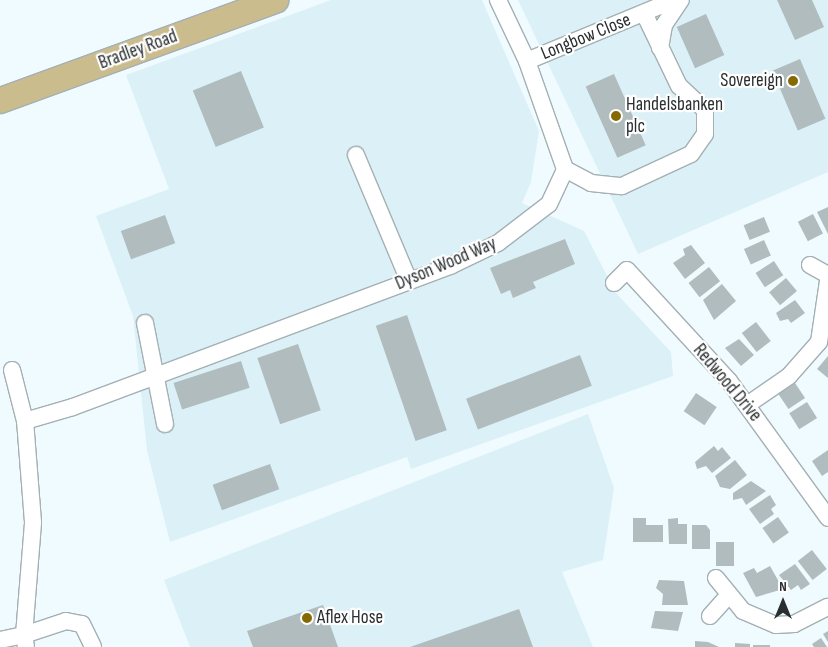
<!DOCTYPE html>
<html>
<head>
<meta charset="utf-8">
<style>
	body { margin:0 }
	#map { position:relative; width:828px; height:647px; overflow:hidden; background:#effbfe; font-family:"Sofia Sans Condensed",sans-serif }
	div>[style] { position:absolute }
	.built>* { inset:0; background:#dcf1f7 }
	.building>* { inset:0; background:#b1bcbf; transform-origin:0 0 }
	.roads { filter:drop-shadow(1px 0 #a4b0b3) drop-shadow(-1px 0 #a4b0b3) drop-shadow(0 1px #a4b0b3) drop-shadow(0 -1px #a4b0b3) }
	.minor>* { height:16px; margin:-8px; padding:0 8px; transform-origin:8px; border-radius:8px; background:#fff }
	.primary>* { height:25px; margin:-12.5px; padding:0 12.5px; transform-origin:12.5px; border-radius:12.5px; background:#cbbc8e }
	.dots>* { width:14px; height:14px; translate:-50% -50%; box-sizing:border-box; border:2px solid #fff; border-radius:50% }
	span { translate:-50% -50%; white-space:nowrap; text-align:center; line-height:1.15; -webkit-text-stroke:4.5px #fff; paint-order:stroke }
	.street-label { font-size:19px; color:#2a2e2f }
	.poi-label { font-size:19px; color:#2a2e2f }
	.right { translate:-100% -50%; text-align:right }
	.left { translate:0 -50%; text-align:left }
	.north { position:absolute; left:758px; top:577px; width:50px; height:50px; -webkit-text-stroke:4px #fff; paint-order:stroke; rotate:0deg; font-size:14px; font-weight:700; line-height:20px; text-align:center; color:#2a2e2f }
	.north::after { content:''; display:block; margin:auto; width:18px; height:22px; background:#2a2e2f; clip-path:polygon(50% 0,100% 100%,50% 72%,0 100%) }
</style>
</head>
<body>
<div id="map">
	<div class="built">
		<i style="clip-path:polygon(331px 0,482px 0,539px 131px,531px 182px,522px 203px,584px 231px,616px 293px,671px 352px,673px 376px,411px 469px,407px 457px,170px 542px,147px 450px,133px 316px,96px 216px,169px 189px,126px 75px)"></i>
		<i style="clip-path:polygon(518px 0,828px 0,828px 172px,638px 254px)"></i>
		<i style="clip-path:polygon(588px 414px,614px 488px,603px 560px,562px 572px,593px 647px,190px 647px,164px 580px)"></i>
	</div>
	<div class="building">
		<i style="clip-path:polygon(777px 0,812px 0,824px 27px,795px 40px)"></i>
		<i style="left:706px;top:14px;width:45px;height:32px;rotate:66deg"></i>
		<i style="left:800px;top:59px;width:65px;height:30px;rotate:67deg"></i>
		<i style="left:241px;top:71px;width:61px;height:52px;rotate:68deg"></i>
		<i style="left:614px;top:74px;width:78px;height:31px;rotate:66deg"></i>
		<i style="clip-path:polygon(828px 207px,828px 234px,817px 212px)"></i>
		<i style="left:813px;top:214px;width:22px;height:17px;rotate:63deg"></i>
		<i style="left:165px;top:215px;width:30px;height:47px;rotate:70deg"></i>
		<i style="left:764px;top:217px;width:16px;height:22px;rotate:68deg"></i>
		<i style="clip-path:polygon(565px 239px,575px 264px,533px 282px,536px 288px,513px 298px,510px 290px,501px 294px,490px 268px)"></i>
		<i style="left:764px;top:240px;width:17px;height:22px;rotate:66deg"></i>
		<i style="clip-path:polygon(691px 245px,705px 263px,685px 279px,673px 263px,685px 255px,683px 249px)"></i>
		<i style="left:774px;top:261px;width:17px;height:22px;rotate:57deg"></i>
		<i style="left:709px;top:267px;width:18px;height:26px;rotate:52deg"></i>
		<i style="left:786px;top:278px;width:17px;height:22px;rotate:50deg"></i>
		<i style="clip-path:polygon(722px 284px,736px 301px,714px 320px,703px 300px)"></i>
		<i style="clip-path:polygon(795px 300px,805px 313px,791px 323px,788px 319px,780px 321px,776px 313px)"></i>
		<i style="left:407px;top:315px;width:122px;height:33px;rotate:71deg"></i>
		<i style="left:756px;top:322px;width:24px;height:18px;rotate:52deg"></i>
		<i style="clip-path:polygon(739px 339px,754px 355px,741px 366px,725px 348px)"></i>
		<i style="left:298px;top:344px;width:70px;height:43px;rotate:71deg"></i>
		<i style="left:580px;top:355px;width:33px;height:122px;rotate:69deg"></i>
		<i style="clip-path:polygon(828px 356px,828px 378px,817px 369px)"></i>
		<i style="left:241px;top:361px;width:28px;height:71px;rotate:72deg"></i>
		<i style="left:795px;top:383px;width:18px;height:20px;rotate:56deg"></i>
		<i style="left:696px;top:393px;width:25px;height:22px;rotate:34deg"></i>
		<i style="left:807px;top:402px;width:19px;height:21px;rotate:58deg"></i>
		<i style="clip-path:polygon(714px 446px,718px 451px,722px 447px,731px 458px,712px 473px,706px 466px,697px 469px,695px 462px)"></i>
		<i style="clip-path:polygon(828px 450px,828px 472px,822px 476px,812px 461px)"></i>
		<i style="clip-path:polygon(735px 460px,747px 475px,730px 489px,720px 487px,715px 476px)"></i>
		<i style="left:270px;top:464px;width:27px;height:61px;rotate:70deg"></i>
		<i style="clip-path:polygon(751px 481px,766px 491px,746px 505px,742px 498px,733px 500px,733px 493px)"></i>
		<i style="clip-path:polygon(770px 495px,776px 505px,771px 509px,774px 514px,760px 524px,749px 509px)"></i>
		<i style="left:778px;top:517px;width:19px;height:19px;rotate:55deg"></i>
		<i style="clip-path:polygon(633px 518px,646px 518px,646px 525px,663px 525px,663px 542px,633px 542px)"></i>
		<i style="clip-path:polygon(678px 518px,678px 524px,687px 524px,687px 544px,669px 544px,668px 519px)"></i>
		<i style="clip-path:polygon(692px 525px,706px 525px,710px 530px,710px 549px,692px 549px)"></i>
		<i style="left:716px;top:542px;width:18px;height:24px"></i>
		<i style="left:812px;top:550px;width:24px;height:18px;rotate:52deg"></i>
		<i style="clip-path:polygon(795px 564px,810px 584px,801px 590px,798px 585px,791px 590px,779px 575px)"></i>
		<i style="clip-path:polygon(770px 566px,783px 589px,756px 597px,743px 573px,754px 568px,757px 573px)"></i>
		<i style="clip-path:polygon(659px 580px,684px 581px,688px 605px,662px 605px,663px 594px,656px 588px)"></i>
		<i style="clip-path:polygon(323px 605px,338px 647px,253px 647px,247px 631px)"></i>
		<i style="clip-path:polygon(519px 609px,533px 647px,410px 647px)"></i>
		<i style="clip-path:polygon(655px 611px,683px 612px,678px 631px,651px 628px)"></i>
		<i style="clip-path:polygon(828px 631px,828px 642px,823px 634px)"></i>
		<i style="clip-path:polygon(821px 638px,827px 647px,814px 647px,812px 644px)"></i>
		<i style="clip-path:polygon(695px 641px,708px 642px,719px 647px,695px 647px)"></i>
		<i style="clip-path:polygon(735px 643px,750px 644px,750px 647px,735px 647px)"></i>
		<i style="left:753px;top:645px;width:17px;height:2px"></i>
	</div>
	<div class="roads">
		<div class="minor">
			<i style="left:660px;top:48px;width:23px;rotate:-80deg"></i>
			<i style="left:664px;top:25px;width:30px;rotate:-56deg"></i>
			<i style="left:527px;top:61px;width:159px;rotate:-22.5deg"></i>
			<i style="left:356px;top:155px;width:137px;rotate:67.2deg"></i>
			<i style="left:565px;top:169px;width:30px;rotate:28deg"></i>
			<i style="left:591px;top:183px;width:31px;rotate:6deg"></i>
			<i style="left:622px;top:186px;width:76px;rotate:-24.9deg"></i>
			<i style="left:691px;top:154px;width:24px;rotate:-55deg"></i>
			<i style="left:705px;top:134px;width:24px;rotate:-90deg"></i>
			<i style="left:705px;top:110px;width:35px;rotate:-137deg"></i>
			<i style="left:679px;top:86px;width:81px;rotate:-115.6deg"></i>
			<i style="left:810px;top:265px;width:21px;rotate:29deg"></i>
			<i style="left:614px;top:283px;width:18px;rotate:-45deg"></i>
			<i style="left:627px;top:270px;width:151px;rotate:47.4deg"></i>
			<i style="left:729px;top:381px;width:169px;rotate:54.1deg"></i>
			<i style="left:145px;top:323px;width:103px;rotate:78.8deg"></i>
			<i style="left:12px;top:370px;width:53px;rotate:75.7deg"></i>
			<i style="left:747px;top:405px;width:51px;rotate:-34.6deg"></i>
			<i style="left:789px;top:376px;width:45px;rotate:-48.6deg"></i>
			<i style="left:819px;top:342px;width:62px;rotate:-81.6deg"></i>
			<i style="left:716px;top:578px;width:43px;rotate:50.7deg"></i>
			<i style="left:743px;top:611px;width:36px;rotate:23deg"></i>
			<i style="left:776px;top:625px;width:18px;rotate:-3deg"></i>
			<i style="left:794px;top:624px;width:38px;rotate:-27deg"></i>
			<i style="left:710px;top:616px;width:28px;rotate:-48deg"></i>
			<i style="left:0;top:640px;width:25px;rotate:-12deg"></i>
			<i style="left:24px;top:635px;width:113px;rotate:-85.4deg"></i>
			<i style="left:33px;top:522px;width:101px;rotate:-94.5deg"></i>
			<i style="left:25px;top:421px;width:50px;rotate:-16.3deg"></i>
			<i style="left:73px;top:407px;width:403px;rotate:-20.5deg"></i>
			<i style="left:450px;top:266px;width:53px;rotate:-25.6deg"></i>
			<i style="left:498px;top:243px;width:64px;rotate:-37.4deg"></i>
			<i style="left:549px;top:204px;width:38px;rotate:-65deg"></i>
			<i style="left:565px;top:169px;width:114px;rotate:-109.4deg"></i>
			<i style="left:527px;top:61px;width:68px;rotate:-115.4deg"></i>
			<i style="left:26px;top:647px;width:12px;rotate:-99deg"></i>
			<i style="left:24px;top:635px;width:44px;rotate:-18.4deg"></i>
			<i style="left:66px;top:621px;width:16px;rotate:11deg"></i>
			<i style="left:82px;top:624px;width:25px;rotate:64deg"></i>
		</div>
		<div class="primary">
			<i style="left:0;top:100px;width:293px;rotate:-20deg"></i>
		</div>
	</div>
	<div class="dots">
		<i style="left:793px;top:81px;background:#856904"></i>
		<i style="left:616px;top:116px;background:#856904"></i>
		<i style="left:307px;top:618px;background:#856904"></i>
	</div>
	<div class="street-label">
		<span style="left:586px;top:37px;rotate:-22deg">Longbow Close</span>
		<span style="left:138px;top:50px;rotate:-20deg">Bradley Road</span>
		<span style="left:446px;top:264px;rotate:-23deg">Dyson Wood Way</span>
		<span style="left:727px;top:383px;rotate:50deg">Redwood Drive</span>
	</div>
	<div class="poi-label">
		<span class="right" style="left:783px;top:81px">Sovereign</span>
		<span class="left" style="left:626px;top:116px">Handelsbanken<br>plc</span>
		<span class="left" style="left:317px;top:618px">Aflex Hose</span>
	</div>
	<div class="north">N</div>
</div>
</body>
</html>
